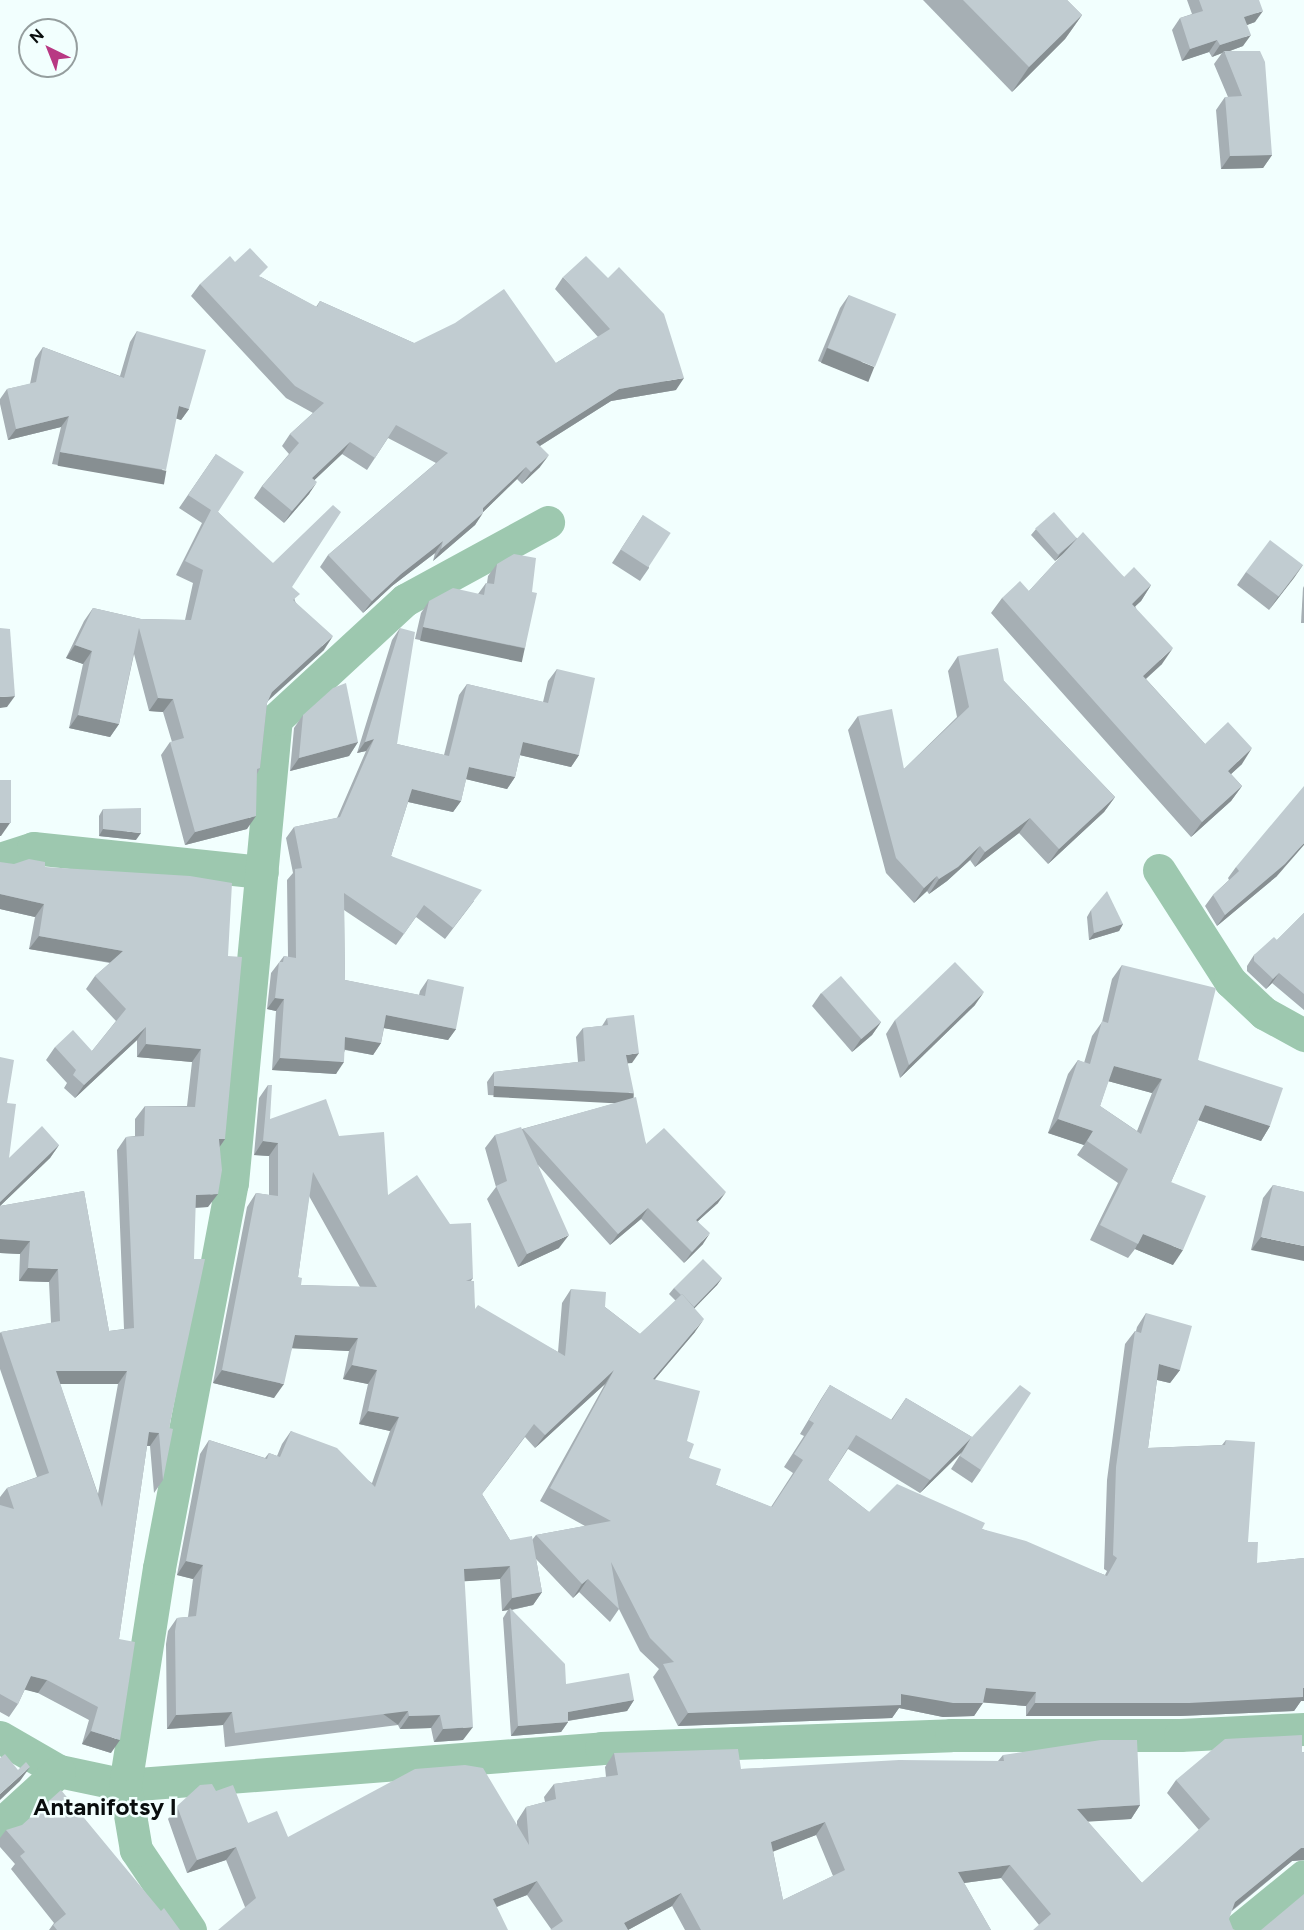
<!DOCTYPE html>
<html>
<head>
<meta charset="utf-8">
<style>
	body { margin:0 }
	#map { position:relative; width:1304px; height:1930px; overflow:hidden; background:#f2fffe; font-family:Figtree,sans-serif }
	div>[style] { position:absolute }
	.minor>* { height:33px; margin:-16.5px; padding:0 16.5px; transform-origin:16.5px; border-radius:16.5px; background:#9dc8af }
	.wall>* { inset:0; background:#a6afb4 }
	.shaded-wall>* { inset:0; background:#878f92; transform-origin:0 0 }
	.building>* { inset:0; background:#c1ccd1; transform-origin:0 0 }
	span { translate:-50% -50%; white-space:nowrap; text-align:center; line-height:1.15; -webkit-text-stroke:5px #f2fffe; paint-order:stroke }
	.neighbourhood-label { font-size:24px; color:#090d0d; font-weight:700 }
	.north { position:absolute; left:18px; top:18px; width:60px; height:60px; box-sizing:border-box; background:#f2fffe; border:2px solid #959e9e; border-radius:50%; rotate:317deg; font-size:16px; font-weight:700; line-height:24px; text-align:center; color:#090d0d }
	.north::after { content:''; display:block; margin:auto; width:21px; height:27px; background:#b83883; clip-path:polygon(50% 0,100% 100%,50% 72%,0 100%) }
</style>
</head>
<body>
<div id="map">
	<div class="minor">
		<i style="left:0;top:859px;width:35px;rotate:-18deg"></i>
		<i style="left:33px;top:848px;width:230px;rotate:6deg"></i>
		<i style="left:1159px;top:870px;width:132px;rotate:57.4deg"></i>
		<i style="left:1230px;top:981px;width:47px;rotate:43.3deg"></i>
		<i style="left:1264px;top:1013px;width:46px;rotate:28.8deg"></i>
		<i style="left:0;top:1737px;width:68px;rotate:30deg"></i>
		<i style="left:59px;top:1771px;width:67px;rotate:12deg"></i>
		<i style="left:125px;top:1785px;width:477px;rotate:-4.4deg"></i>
		<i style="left:601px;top:1748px;width:350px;rotate:-2.1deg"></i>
		<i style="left:951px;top:1735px;width:229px"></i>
		<i style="left:1180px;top:1735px;width:124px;rotate:-2.8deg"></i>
		<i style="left:0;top:1825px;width:80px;rotate:-42.5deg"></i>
		<i style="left:190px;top:1930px;width:97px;rotate:-124deg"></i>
		<i style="left:136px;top:1850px;width:66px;rotate:-99.6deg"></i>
		<i style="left:125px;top:1785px;width:220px;rotate:-81.1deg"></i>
		<i style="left:159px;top:1568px;width:392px;rotate:-79.3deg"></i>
		<i style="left:232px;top:1183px;width:466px;rotate:-84.6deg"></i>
		<i style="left:276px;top:719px;width:176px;rotate:-42.7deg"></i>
		<i style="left:405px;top:600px;width:163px;rotate:-28.6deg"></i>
		<i style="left:1238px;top:1930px;width:85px;rotate:-39.3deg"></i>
	</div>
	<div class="wall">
		<i style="clip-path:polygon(923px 0,1067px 0,1082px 15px,1065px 39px,1012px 92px)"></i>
		<i style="clip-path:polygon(1187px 0,1259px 0,1255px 22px,1247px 25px,1243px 46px,1230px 51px,1272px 155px,1263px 168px,1221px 169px,1216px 110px,1225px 97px,1228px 97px,1214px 64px,1222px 53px,1212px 57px,1209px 52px,1182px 61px,1172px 30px,1180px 18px,1192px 14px)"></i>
		<i style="clip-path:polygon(261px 277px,316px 307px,320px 301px,414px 343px,556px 363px,598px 337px,555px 289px,563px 277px,676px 390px,611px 401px,540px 446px,540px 467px,522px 484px,517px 479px,483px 512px,475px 525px,433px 561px,435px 553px,392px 586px,363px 613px,320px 567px,328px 555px,436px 463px,388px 438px,367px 470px,342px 454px,314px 480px,309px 494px,284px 523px,254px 498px,262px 486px,289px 454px,282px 446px,290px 434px,313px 413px,286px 398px,191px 296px,200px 284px)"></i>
		<i style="clip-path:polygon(849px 295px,865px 380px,818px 361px,840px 308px)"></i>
		<i style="clip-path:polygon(137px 331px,189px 409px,181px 420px,176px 418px,159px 482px,52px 464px,61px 427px,8px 440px,0 404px,0 399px,7px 389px,30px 384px,35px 359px,43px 347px,120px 376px,130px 342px)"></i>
		<i style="clip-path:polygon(216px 454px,218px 512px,292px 587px,295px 601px,324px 650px,268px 701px,267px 703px,260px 768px,257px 774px,247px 829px,185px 845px,161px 755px,170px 742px,172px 742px,163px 712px,149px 711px,134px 654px,119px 724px,110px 737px,69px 728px,83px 664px,66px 658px,84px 621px,93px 608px,141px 619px,185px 620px,193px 583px,176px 575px,202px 523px,179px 508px)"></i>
		<i style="clip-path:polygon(643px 515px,649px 568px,640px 581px,612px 563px)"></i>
		<i style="clip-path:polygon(1036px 529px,1077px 538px,1124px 577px,1151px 585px,1141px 601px,1135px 606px,1162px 664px,1146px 679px,1205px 744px,1242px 764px,1231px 774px,1242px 786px,1231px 801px,1191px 837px,991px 613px,1002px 598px,1029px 591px,1063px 554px,1055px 561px,1031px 535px)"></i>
		<i style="clip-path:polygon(497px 564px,532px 592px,525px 648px,517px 660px,415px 639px,421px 613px,429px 601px,478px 594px,486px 583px,487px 583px,488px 576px)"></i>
		<i style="clip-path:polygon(1303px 565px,1269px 610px,1237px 585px,1246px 572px)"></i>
		<i style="clip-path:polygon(1304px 586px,1304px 623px,1301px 623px,1303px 588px)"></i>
		<i style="clip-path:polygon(400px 628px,397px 744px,444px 755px,459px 695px,467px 684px,543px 702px,548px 681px,557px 669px,579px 755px,571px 767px,520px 755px,515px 777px,507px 789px,466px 779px,461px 801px,453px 812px,408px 802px,391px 856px,474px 901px,445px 939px,416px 917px,396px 945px,344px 910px,345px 980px,419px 995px,420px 991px,428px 979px,456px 1029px,448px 1040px,384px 1028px,381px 1043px,373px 1055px,345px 1050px,336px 1074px,272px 1070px,276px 1011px,267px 1009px,271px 973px,284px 956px,288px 957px,287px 880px,293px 873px,286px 838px,294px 827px,337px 818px,366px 751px,357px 753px,392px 640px)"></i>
		<i style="clip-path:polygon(958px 656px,1004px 681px,1115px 797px,1104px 812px,1048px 864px,1019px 833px,975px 867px,970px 860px,947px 881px,929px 894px,927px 891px,914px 903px,886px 873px,848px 730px,858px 716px,904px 769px,957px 717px,948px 671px)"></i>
		<i style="clip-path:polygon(303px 715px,358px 742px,349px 756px,290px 771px,294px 728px)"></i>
		<i style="clip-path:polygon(103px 809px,136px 840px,99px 836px,99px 816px)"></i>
		<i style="clip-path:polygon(evenodd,0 863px,45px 867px,228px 956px,225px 1139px,220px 1146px,208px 1207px,195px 1208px,163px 1480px,154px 1493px,150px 1446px,147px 1446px,119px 1639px,111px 1753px,82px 1744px,89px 1720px,38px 1693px,25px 1689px,18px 1704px,9px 1717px,0 1712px,0 1497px,7px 1488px,37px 1477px,0 1369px,0 1333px,1px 1332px,51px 1323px,49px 1282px,19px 1281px,20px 1254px,0 1253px,0 1057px,7px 1103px,9px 1158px,59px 1145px,50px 1158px,0 1206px,84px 1191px,109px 1331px,124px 1329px,117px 1150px,126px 1137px,135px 1136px,135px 1119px,145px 1106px,187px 1106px,192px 1062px,137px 1057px,137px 1040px,75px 1098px,64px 1088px,67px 1083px,46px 1060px,55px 1047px,92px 1051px,116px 1021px,86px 989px,95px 976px,110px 963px,29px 949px,35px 917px,0 909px,0 863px,60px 1384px,118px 1384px,98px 1494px,60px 1384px)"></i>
		<i style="clip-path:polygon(1236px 867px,1277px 876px,1217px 926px,1205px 906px,1213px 895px,1229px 880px,1228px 878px)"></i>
		<i style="clip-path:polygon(1091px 910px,1123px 924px,1119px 931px,1089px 940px,1087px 917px)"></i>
		<i style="clip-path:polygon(1304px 913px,1304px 1010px,1272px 983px,1266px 989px,1247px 971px,1247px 966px,1254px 955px,1277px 940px)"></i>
		<i style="clip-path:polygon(evenodd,1122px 965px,1198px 1060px,1270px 1126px,1261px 1141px,1198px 1120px,1171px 1182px,1173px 1265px,1135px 1249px,1128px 1258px,1090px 1240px,1118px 1183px,1077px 1155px,1084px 1145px,1048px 1133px,1068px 1074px,1078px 1060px,1084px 1063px,1092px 1036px,1102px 1022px,1112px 979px,1122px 965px,1108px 1081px,1152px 1093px,1137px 1131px,1100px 1106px,1108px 1081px)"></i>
		<i style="clip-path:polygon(821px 993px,881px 1022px,872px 1035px,852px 1052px,812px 1006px)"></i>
		<i style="clip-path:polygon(975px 1005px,900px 1078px,886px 1034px,895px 1020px)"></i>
		<i style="clip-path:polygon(607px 1018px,632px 1063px,628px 1063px,629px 1099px,646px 1144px,718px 1203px,698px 1221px,703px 1244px,684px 1263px,641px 1219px,610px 1245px,538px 1165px,559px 1248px,518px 1267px,487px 1199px,496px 1187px,485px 1148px,495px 1135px,522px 1129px,620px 1102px,488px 1095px,487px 1082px,494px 1072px,578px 1062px,576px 1037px,583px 1028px,602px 1026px)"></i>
		<i style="clip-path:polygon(evenodd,268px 1085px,270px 1119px,339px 1136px,388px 1195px,473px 1278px,471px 1281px,475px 1309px,558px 1352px,562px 1303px,571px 1289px,605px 1307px,640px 1334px,676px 1301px,669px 1294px,674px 1288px,722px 1278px,717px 1285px,694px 1308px,695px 1332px,655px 1379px,687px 1441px,689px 1458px,716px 1485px,771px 1507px,793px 1473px,784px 1467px,804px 1436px,800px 1434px,821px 1399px,830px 1385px,891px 1420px,906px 1398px,972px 1437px,981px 1470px,972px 1483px,951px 1469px,962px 1452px,920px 1493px,848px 1449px,828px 1480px,869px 1512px,982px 1529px,1105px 1575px,1107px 1571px,1104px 1569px,1107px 1480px,1125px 1344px,1135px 1331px,1136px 1331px,1137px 1327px,1146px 1313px,1180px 1370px,1170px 1383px,1157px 1380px,1148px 1448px,1222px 1445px,1226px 1440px,1248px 1542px,1257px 1563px,1304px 1558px,1304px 1701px,1301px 1701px,1294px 1711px,1180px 1716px,1026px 1716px,1026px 1706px,983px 1702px,974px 1716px,943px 1717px,899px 1708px,892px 1718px,678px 1726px,653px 1677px,659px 1669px,640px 1651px,619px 1609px,610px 1622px,579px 1592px,573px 1598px,536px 1559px,542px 1592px,533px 1605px,512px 1610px,566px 1684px,634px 1700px,627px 1711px,568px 1721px,568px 1722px,561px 1732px,511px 1736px,503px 1618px,508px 1610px,502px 1611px,500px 1579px,464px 1581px,463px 1740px,434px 1742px,431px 1728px,400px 1729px,398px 1725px,225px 1747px,223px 1725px,167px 1729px,166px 1644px,168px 1631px,177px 1618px,188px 1617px,193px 1579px,177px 1575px,200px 1454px,209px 1440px,265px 1458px,269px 1453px,277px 1456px,282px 1444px,291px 1431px,372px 1483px,390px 1431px,359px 1424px,368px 1384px,343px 1379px,349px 1351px,292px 1348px,274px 1398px,213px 1383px,247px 1207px,256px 1193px,269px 1195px,269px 1156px,254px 1155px,259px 1098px,268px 1085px,309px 1196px,360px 1287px,301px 1285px,298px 1277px,309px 1196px,268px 1085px,605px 1384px,540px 1501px,585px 1526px,536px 1535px,532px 1540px,510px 1540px,482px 1494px,525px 1437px,535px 1448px,605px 1384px)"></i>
		<i style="clip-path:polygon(1273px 1185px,1304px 1192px,1251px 1250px,1263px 1198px)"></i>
		<i style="clip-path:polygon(evenodd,1304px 1752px,1304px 1860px,1292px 1861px,1232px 1911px,1039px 1925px,1001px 1878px,964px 1883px,991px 1930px,685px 1930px,672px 1906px,628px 1930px,551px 1929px,527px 1895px,497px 1907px,245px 1907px,226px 1860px,187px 1873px,168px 1819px,177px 1806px,216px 1791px,248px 1823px,288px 1837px,517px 1825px,517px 1821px,526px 1807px,545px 1802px,544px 1797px,554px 1784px,606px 1777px,605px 1767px,614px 1753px,741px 1769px,998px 1761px,1003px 1755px,1140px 1805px,1131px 1819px,1087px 1821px,1142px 1883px,1199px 1830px,1167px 1793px,1176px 1780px,1304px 1752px,816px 1835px,833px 1876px,783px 1900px,773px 1851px,816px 1835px)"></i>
		<i style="clip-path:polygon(6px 1830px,161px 1911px,180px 1930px,49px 1930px,54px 1923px,11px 1869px,15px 1864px,0 1847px,0 1838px)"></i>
	</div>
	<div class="shaded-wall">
		<i style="clip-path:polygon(1263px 11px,1255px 22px,1236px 29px,1244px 17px)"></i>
		<i style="clip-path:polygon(1082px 15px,1065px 39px,1012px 92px,1029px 67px)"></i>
		<i style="clip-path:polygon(1251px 35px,1243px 46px,1224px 53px,1224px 51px,1222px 53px,1212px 57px,1220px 45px)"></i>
		<i style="clip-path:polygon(1217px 40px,1209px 52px,1182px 61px,1190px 49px)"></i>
		<i style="clip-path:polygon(1272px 155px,1263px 168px,1221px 169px,1230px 156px)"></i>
		<i style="left:827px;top:348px;width:51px;height:16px;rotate:22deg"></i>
		<i style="clip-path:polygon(684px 378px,676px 390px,611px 401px,527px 454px,536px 442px,619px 389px)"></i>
		<i style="clip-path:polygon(179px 406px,189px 409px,181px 420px,171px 417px)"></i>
		<i style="clip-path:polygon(69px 416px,61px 427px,8px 440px,16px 429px)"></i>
		<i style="clip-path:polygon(350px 442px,342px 454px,304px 490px,312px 478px)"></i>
		<i style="left:60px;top:452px;width:108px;height:14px;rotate:10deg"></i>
		<i style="clip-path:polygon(549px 455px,540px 467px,522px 484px,531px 472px)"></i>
		<i style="clip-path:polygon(526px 467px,517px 479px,475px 520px,483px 508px)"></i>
		<i style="clip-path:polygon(317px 482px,309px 494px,284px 523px,292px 511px)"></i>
		<i style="clip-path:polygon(483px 513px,475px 525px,433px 561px,441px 549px)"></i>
		<i style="clip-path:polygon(1077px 538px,1073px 545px,1055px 561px,1060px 554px)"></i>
		<i style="clip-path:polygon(443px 541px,435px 553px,392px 586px,363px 613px,372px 601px,401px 574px)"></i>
		<i style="clip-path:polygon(1303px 565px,1294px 578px,1269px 610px,1278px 597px)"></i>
		<i style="clip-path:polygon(1151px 585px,1141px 601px,1122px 619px,1132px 604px)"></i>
		<i style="left:423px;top:627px;width:104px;height:14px;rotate:12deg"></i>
		<i style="clip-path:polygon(333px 636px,324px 650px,263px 705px,272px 692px)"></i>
		<i style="clip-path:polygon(75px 645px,92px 651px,83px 664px,66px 658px)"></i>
		<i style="clip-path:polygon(1173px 648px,1162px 664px,1132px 691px,1143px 676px)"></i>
		<i style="clip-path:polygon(15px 696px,7px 707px,0 708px,0 697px)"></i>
		<i style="clip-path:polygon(158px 698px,173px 699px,163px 712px,149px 711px)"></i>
		<i style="clip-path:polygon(78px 715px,119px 724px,110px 737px,69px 728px)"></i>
		<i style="clip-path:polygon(374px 739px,366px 751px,357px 753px,365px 742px)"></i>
		<i style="clip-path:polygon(358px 742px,349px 756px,290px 771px,299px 758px)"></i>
		<i style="clip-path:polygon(523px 742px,579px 755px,571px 767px,515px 754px)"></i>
		<i style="clip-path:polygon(1252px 748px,1242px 764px,1218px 786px,1228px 771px)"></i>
		<i style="clip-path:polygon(469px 767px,515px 777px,507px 789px,461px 778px)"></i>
		<i style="clip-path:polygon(1242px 786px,1231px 801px,1191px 837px,1202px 822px)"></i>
		<i style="clip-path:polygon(412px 789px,461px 801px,453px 812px,404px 801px)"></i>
		<i style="clip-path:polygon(1115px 797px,1104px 812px,1048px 864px,1059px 849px)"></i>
		<i style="clip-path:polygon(256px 816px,247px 829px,185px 845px,195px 832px)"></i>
		<i style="clip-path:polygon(1030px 818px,1019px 833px,975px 867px,985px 852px)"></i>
		<i style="clip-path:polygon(0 823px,10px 823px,1px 836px,0 836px)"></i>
		<i style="clip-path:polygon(103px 829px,141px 833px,136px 840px,99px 836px)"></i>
		<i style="clip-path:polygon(1304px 843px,1304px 845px,1277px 876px,1217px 926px,1225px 915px)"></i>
		<i style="clip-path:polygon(980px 846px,970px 860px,947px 881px,929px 894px,939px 879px)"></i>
		<i style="clip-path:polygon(937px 876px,927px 891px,914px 903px,924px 888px)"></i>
		<i style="clip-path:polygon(0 894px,44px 904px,35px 917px,0 909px)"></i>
		<i style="clip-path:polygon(1123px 924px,1119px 931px,1089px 940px,1094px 933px)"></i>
		<i style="clip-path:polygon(39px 936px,123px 951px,114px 963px,29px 949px)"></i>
		<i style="clip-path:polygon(1279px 973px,1272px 983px,1266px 989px,1273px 979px)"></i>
		<i style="clip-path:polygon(984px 992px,975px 1005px,900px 1078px,909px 1065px)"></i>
		<i style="clip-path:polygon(275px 998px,284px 999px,276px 1011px,267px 1009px)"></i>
		<i style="clip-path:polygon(386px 1015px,456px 1029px,448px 1040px,378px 1027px)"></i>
		<i style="clip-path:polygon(881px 1022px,872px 1035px,852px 1052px,861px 1039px)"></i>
		<i style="clip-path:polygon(146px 1027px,137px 1040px,75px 1098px,84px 1085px)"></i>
		<i style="clip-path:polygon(345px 1037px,381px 1043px,373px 1055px,337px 1048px)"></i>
		<i style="clip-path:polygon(146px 1044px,201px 1049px,192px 1062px,137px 1057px)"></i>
		<i style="clip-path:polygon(639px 1053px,632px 1063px,619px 1064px,626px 1055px)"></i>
		<i style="clip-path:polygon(280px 1058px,344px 1062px,336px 1074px,272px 1070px)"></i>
		<i style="clip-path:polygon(1114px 1066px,1162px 1079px,1152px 1093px,1104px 1080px)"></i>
		<i style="left:494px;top:1086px;width:140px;height:11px;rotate:3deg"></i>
		<i style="clip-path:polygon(1205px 1105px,1270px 1126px,1261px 1141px,1195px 1119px)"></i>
		<i style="clip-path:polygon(1058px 1119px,1093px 1131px,1084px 1145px,1048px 1133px)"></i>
		<i style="clip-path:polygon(219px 1139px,225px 1139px,216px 1152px)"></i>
		<i style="clip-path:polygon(263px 1141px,278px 1143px,269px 1156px,254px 1155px)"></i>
		<i style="clip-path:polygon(59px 1145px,50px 1158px,0 1206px,0 1202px)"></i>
		<i style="clip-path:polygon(726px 1192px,718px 1203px,688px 1230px,696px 1220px)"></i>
		<i style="clip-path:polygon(218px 1194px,208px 1207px,186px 1208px,196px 1195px)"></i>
		<i style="clip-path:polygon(648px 1208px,641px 1219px,610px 1245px,618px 1234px)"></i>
		<i style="clip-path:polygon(710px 1233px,703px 1244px,684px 1263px,692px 1252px)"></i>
		<i style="clip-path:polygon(1143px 1234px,1183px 1250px,1173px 1265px,1135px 1249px)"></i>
		<i style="clip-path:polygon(569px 1235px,559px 1248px,518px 1267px,527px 1254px)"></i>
		<i style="clip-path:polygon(1261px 1237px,1304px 1246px,1304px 1261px,1251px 1250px)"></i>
		<i style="clip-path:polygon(0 1239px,30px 1241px,20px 1254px,0 1253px)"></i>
		<i style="clip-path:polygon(28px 1268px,58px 1269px,49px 1282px,19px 1281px)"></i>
		<i style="clip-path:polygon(722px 1278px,717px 1285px,689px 1314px,694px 1307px)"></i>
		<i style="clip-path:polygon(704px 1319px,695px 1332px,644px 1392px,653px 1379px)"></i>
		<i style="clip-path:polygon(295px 1335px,358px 1338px,349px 1351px,286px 1348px)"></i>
		<i style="clip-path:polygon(1159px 1364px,1180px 1370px,1170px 1383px,1149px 1378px)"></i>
		<i style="clip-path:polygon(352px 1365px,377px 1370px,368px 1384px,343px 1379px)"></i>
		<i style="clip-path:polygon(222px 1370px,284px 1384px,274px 1398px,213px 1383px)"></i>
		<i style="clip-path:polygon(614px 1370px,605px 1384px,535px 1448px,545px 1435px)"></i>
		<i style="clip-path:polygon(56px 1371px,127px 1371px,118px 1384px,46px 1384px)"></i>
		<i style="clip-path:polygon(368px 1411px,399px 1417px,390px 1431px,359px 1424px)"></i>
		<i style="clip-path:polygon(149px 1432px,159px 1433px,150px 1446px,140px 1445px)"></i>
		<i style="clip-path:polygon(971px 1438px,962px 1452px,920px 1493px,930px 1480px)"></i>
		<i style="clip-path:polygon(186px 1561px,203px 1565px,193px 1579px,177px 1575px)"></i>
		<i style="clip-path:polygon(510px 1566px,500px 1579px,454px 1582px,464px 1569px)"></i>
		<i style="clip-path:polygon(588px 1579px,579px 1592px,573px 1598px,582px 1584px)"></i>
		<i style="clip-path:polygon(542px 1592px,533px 1605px,510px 1610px,510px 1608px,508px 1610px,502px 1611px,512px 1598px)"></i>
		<i style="clip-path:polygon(31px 1676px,47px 1680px,38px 1693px,22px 1689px)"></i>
		<i style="clip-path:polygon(986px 1688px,1036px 1692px,1026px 1706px,976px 1702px)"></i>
		<i style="clip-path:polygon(1304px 1688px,1304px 1701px,1301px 1701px,1294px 1711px,1180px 1716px,1026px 1716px,1035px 1703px)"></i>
		<i style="clip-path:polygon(901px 1694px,983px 1703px,974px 1716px,943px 1717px,899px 1708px,892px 1718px,678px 1726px,688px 1713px)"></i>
		<i style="clip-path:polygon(634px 1700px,627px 1711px,560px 1722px,568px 1712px)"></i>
		<i style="left:408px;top:1711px;width:17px;height:174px;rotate:126deg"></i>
		<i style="clip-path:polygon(232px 1712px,223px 1725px,167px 1729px,176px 1715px)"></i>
		<i style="clip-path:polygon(440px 1715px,431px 1728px,400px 1729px,409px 1716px)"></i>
		<i style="clip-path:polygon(568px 1722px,561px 1732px,511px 1736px,518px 1726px)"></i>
		<i style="clip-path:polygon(473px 1727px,463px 1740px,434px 1742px,443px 1729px)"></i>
		<i style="clip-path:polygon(91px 1731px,120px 1740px,111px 1753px,82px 1744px)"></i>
		<i style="clip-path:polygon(30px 1767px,20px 1781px,0 1800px,0 1794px)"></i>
		<i style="clip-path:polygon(1140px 1805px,1131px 1819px,1067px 1823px,1077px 1809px)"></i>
		<i style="clip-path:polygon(825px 1822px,816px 1835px,762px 1856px,771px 1842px)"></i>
		<i style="clip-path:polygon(236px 1847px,226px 1860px,187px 1873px,197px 1860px)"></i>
		<i style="clip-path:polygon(1301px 1848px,1304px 1848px,1304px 1860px,1292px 1861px,1226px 1915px,1235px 1902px)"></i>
		<i style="clip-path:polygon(1010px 1865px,1001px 1878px,949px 1885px,958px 1872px)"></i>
		<i style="clip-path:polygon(537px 1881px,527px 1895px,483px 1912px,493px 1899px)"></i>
		<i style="clip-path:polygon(681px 1893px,672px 1906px,628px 1930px,624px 1923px)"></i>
	</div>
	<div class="building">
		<i style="clip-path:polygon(963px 0,1067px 0,1082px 15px,1029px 67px)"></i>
		<i style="clip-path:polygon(1199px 0,1259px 0,1263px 11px,1244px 17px,1251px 35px,1220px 45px,1217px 40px,1190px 49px,1180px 18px,1203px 11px)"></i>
		<i style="clip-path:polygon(1224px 51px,1260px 51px,1265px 62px,1272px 155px,1230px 156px,1225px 97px,1242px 96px)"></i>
		<i style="clip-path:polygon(250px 248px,268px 267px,259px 276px,317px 307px,320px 301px,414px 343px,455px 323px,504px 289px,556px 363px,610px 329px,563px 277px,586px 256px,608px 278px,619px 267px,664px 314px,684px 378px,619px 389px,536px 442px,549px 455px,531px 472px,526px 467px,483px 508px,483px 513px,441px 549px,443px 541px,401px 574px,372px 601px,328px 555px,448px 453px,396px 425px,375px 458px,350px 442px,312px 478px,317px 482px,292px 511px,262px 486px,299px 443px,290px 434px,324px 403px,295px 386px,200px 284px,230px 256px,235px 262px)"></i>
		<i style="left:849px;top:295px;width:51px;height:57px;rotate:22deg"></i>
		<i style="clip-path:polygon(137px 331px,206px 350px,189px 409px,179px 406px,166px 470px,60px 452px,69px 416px,16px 429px,7px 389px,36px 382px,43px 347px,124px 378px)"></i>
		<i style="clip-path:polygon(216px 454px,244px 472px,218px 512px,273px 563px,333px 505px,341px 512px,292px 587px,300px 594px,293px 600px,333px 636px,272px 692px,267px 703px,260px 768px,257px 769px,256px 816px,195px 832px,170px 742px,184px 738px,173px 699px,158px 698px,139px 628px,119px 724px,78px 715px,92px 651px,75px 645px,93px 608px,141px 619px,191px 620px,203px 570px,185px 561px,211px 510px,188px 495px)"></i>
		<i style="left:1054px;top:512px;width:35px;height:25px;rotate:49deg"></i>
		<i style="left:643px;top:515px;width:33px;height:41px;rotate:33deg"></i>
		<i style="clip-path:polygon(1083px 532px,1124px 577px,1134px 567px,1151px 585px,1132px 604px,1173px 648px,1143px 676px,1205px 744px,1228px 722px,1252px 748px,1228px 771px,1242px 786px,1202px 822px,1002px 598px,1020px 581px,1029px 591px)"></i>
		<i style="left:1270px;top:540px;width:41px;height:40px;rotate:37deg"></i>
		<i style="clip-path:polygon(514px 554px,536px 558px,532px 592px,537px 593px,525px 648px,423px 627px,429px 601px,453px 588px,484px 595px,486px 583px,494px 584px,497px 564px)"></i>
		<i style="clip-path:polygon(0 628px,10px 629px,15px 696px,0 697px)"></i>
		<i style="clip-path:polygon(400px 628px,415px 632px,397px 744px,449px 756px,467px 684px,548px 703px,557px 669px,595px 678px,579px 755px,523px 742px,515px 777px,469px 767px,461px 801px,412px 789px,391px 856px,482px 890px,453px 928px,424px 905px,404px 934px,344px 893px,345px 980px,425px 996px,428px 979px,464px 987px,456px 1029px,386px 1015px,381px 1043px,345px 1037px,344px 1062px,280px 1058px,284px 999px,275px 998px,279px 962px,283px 962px,284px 956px,296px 958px,295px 869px,302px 868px,294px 827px,340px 817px,374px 739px,365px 742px)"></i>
		<i style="clip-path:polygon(998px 648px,1004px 681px,1115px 797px,1059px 849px,1030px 818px,985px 852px,980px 846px,958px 867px,939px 879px,937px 876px,924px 888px,896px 858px,858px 716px,892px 709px,904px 769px,969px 707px,958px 656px)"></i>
		<i style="clip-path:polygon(346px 683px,358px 742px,299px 758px,303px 715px,333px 688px)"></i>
		<i style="left:0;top:780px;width:11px;height:43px"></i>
		<i style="clip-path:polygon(1304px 786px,1304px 843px,1285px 864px,1225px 915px,1213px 895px,1239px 871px,1236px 867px)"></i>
		<i style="clip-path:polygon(141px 808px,141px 833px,103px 829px,103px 809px)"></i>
		<i style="clip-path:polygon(evenodd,29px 859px,45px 862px,45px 867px,190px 876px,232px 883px,228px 956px,242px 957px,225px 1139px,219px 1139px,222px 1170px,218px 1194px,196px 1195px,194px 1259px,205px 1259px,169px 1428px,173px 1429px,163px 1480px,159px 1433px,149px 1432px,119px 1639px,135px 1642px,120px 1740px,91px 1731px,98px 1707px,47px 1680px,31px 1676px,18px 1704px,0 1694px,0 1505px,14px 1509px,7px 1488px,49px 1473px,1px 1332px,60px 1321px,58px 1269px,28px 1268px,30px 1241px,0 1239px,0 1206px,84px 1191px,109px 1331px,134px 1328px,126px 1137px,144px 1136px,145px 1106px,195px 1107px,201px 1049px,146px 1044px,146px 1027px,84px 1085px,73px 1075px,76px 1070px,55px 1047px,73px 1030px,92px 1051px,126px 1009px,95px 976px,123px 951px,39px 936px,44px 904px,0 894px,0 862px,14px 864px,29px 859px,56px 1371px,127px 1371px,102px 1507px,56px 1371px)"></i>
		<i style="clip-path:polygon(1107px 891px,1123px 924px,1094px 933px,1091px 910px)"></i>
		<i style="clip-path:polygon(1304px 913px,1304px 994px,1279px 973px,1273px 979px,1254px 961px,1254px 955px,1274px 937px,1277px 940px)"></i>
		<i style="clip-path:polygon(955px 962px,984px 992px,909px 1065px,895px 1020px)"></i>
		<i style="clip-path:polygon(evenodd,1122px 965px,1216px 988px,1198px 1060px,1283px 1088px,1270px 1126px,1205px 1105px,1171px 1182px,1206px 1196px,1183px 1250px,1143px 1234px,1138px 1244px,1100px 1225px,1128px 1169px,1087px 1141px,1093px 1131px,1058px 1119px,1078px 1060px,1090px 1064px,1102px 1021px,1108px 1023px,1122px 965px,1114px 1066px,1162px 1079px,1141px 1134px,1100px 1106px,1114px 1066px)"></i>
		<i style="left:841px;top:976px;width:61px;height:26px;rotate:49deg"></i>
		<i style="clip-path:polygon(634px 1015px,639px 1053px,626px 1055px,634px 1093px,494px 1086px,494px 1072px,585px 1061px,583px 1028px,608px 1025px,607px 1018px)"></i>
		<i style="clip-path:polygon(0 1057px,14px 1060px,7px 1103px,16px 1104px,9px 1158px,42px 1126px,59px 1145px,0 1202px)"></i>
		<i style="clip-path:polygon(evenodd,268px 1085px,272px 1085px,270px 1119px,326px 1099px,339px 1136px,384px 1132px,388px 1195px,417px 1175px,450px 1224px,471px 1223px,473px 1278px,466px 1281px,474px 1281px,475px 1309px,478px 1305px,565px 1356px,571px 1289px,606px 1292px,605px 1307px,640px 1334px,682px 1294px,704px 1319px,653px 1379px,700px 1391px,687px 1441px,694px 1444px,689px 1458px,721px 1469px,716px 1485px,772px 1507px,803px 1460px,794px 1454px,814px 1423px,809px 1420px,830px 1385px,892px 1420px,906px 1398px,972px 1437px,1020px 1385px,1031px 1393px,981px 1470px,960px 1456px,971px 1438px,930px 1480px,856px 1435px,828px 1480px,869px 1512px,897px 1484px,985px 1523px,982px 1529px,1026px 1541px,1107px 1576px,1117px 1558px,1113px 1555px,1116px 1467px,1135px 1331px,1141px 1333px,1146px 1313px,1192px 1326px,1180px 1370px,1159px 1364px,1148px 1448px,1225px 1445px,1226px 1440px,1255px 1442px,1248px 1542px,1258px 1542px,1257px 1563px,1304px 1558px,1304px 1688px,1303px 1688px,1303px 1697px,1189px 1703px,1035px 1703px,1036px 1692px,986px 1688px,983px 1703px,953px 1703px,901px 1694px,901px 1705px,688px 1713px,663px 1664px,674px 1662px,650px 1638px,611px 1562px,619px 1609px,588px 1579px,582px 1584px,536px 1535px,611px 1521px,550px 1488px,614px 1370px,545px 1435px,534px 1424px,482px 1494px,510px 1540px,532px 1536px,542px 1592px,512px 1598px,510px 1566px,464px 1569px,473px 1727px,443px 1729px,440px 1715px,409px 1716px,408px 1711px,235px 1733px,232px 1712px,176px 1715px,175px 1631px,177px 1618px,196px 1616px,203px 1565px,186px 1561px,209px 1440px,267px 1459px,269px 1453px,280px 1457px,291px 1431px,337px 1448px,375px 1487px,399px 1417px,368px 1411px,377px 1370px,352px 1365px,358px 1338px,295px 1335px,284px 1384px,222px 1370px,256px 1193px,278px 1196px,278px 1143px,263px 1141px,268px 1085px,313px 1172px,377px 1287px,301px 1285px,302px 1278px,298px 1277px,313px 1172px)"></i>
		<i style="clip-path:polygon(636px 1097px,646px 1144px,664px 1128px,726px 1192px,696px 1220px,710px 1233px,692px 1252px,648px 1208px,618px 1234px,523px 1129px)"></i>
		<i style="clip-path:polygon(521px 1127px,569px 1235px,527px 1254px,496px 1186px,507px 1181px,495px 1135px)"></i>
		<i style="clip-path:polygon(1273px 1185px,1304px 1192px,1304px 1246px,1261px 1237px)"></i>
		<i style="clip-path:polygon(703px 1259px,722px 1278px,694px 1307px,682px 1294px,681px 1295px,674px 1288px)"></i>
		<i style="clip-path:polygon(510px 1608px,565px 1664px,566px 1684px,629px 1673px,634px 1700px,568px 1712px,568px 1722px,518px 1726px)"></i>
		<i style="clip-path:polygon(evenodd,1302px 1735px,1302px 1753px,1304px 1752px,1304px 1848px,1301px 1848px,1235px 1902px,1229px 1919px,1233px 1929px,1235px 1930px,1033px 1930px,1051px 1914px,1010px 1865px,958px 1872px,991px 1930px,701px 1930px,681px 1893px,624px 1923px,628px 1930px,550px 1930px,563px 1921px,537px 1881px,493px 1899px,508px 1930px,218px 1930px,256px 1898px,236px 1847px,197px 1860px,177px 1806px,200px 1785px,212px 1784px,216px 1791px,233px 1785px,248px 1823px,277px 1811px,288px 1837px,415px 1769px,465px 1765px,483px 1768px,529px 1845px,526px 1807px,556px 1799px,554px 1784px,618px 1775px,614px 1753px,738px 1749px,741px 1769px,899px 1760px,1004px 1761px,1003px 1755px,1101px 1740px,1137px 1740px,1140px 1805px,1077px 1809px,1142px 1883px,1210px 1819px,1176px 1780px,1225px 1739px,1302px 1735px,825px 1822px,845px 1870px,783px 1900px,771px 1842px,825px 1822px)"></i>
		<i style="clip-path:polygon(5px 1754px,18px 1770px,26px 1762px,30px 1767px,0 1794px,0 1758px)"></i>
		<i style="clip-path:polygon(61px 1790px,161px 1911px,164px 1908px,180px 1930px,57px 1930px,53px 1925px,66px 1914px,20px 1856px,25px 1852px,6px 1830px,22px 1825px)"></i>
		<i style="clip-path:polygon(1304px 1894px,1304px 1930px,1261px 1930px)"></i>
	</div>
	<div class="neighbourhood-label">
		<span style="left:105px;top:1807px">Antanifotsy I</span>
	</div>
	<div class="north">N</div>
</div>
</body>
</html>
